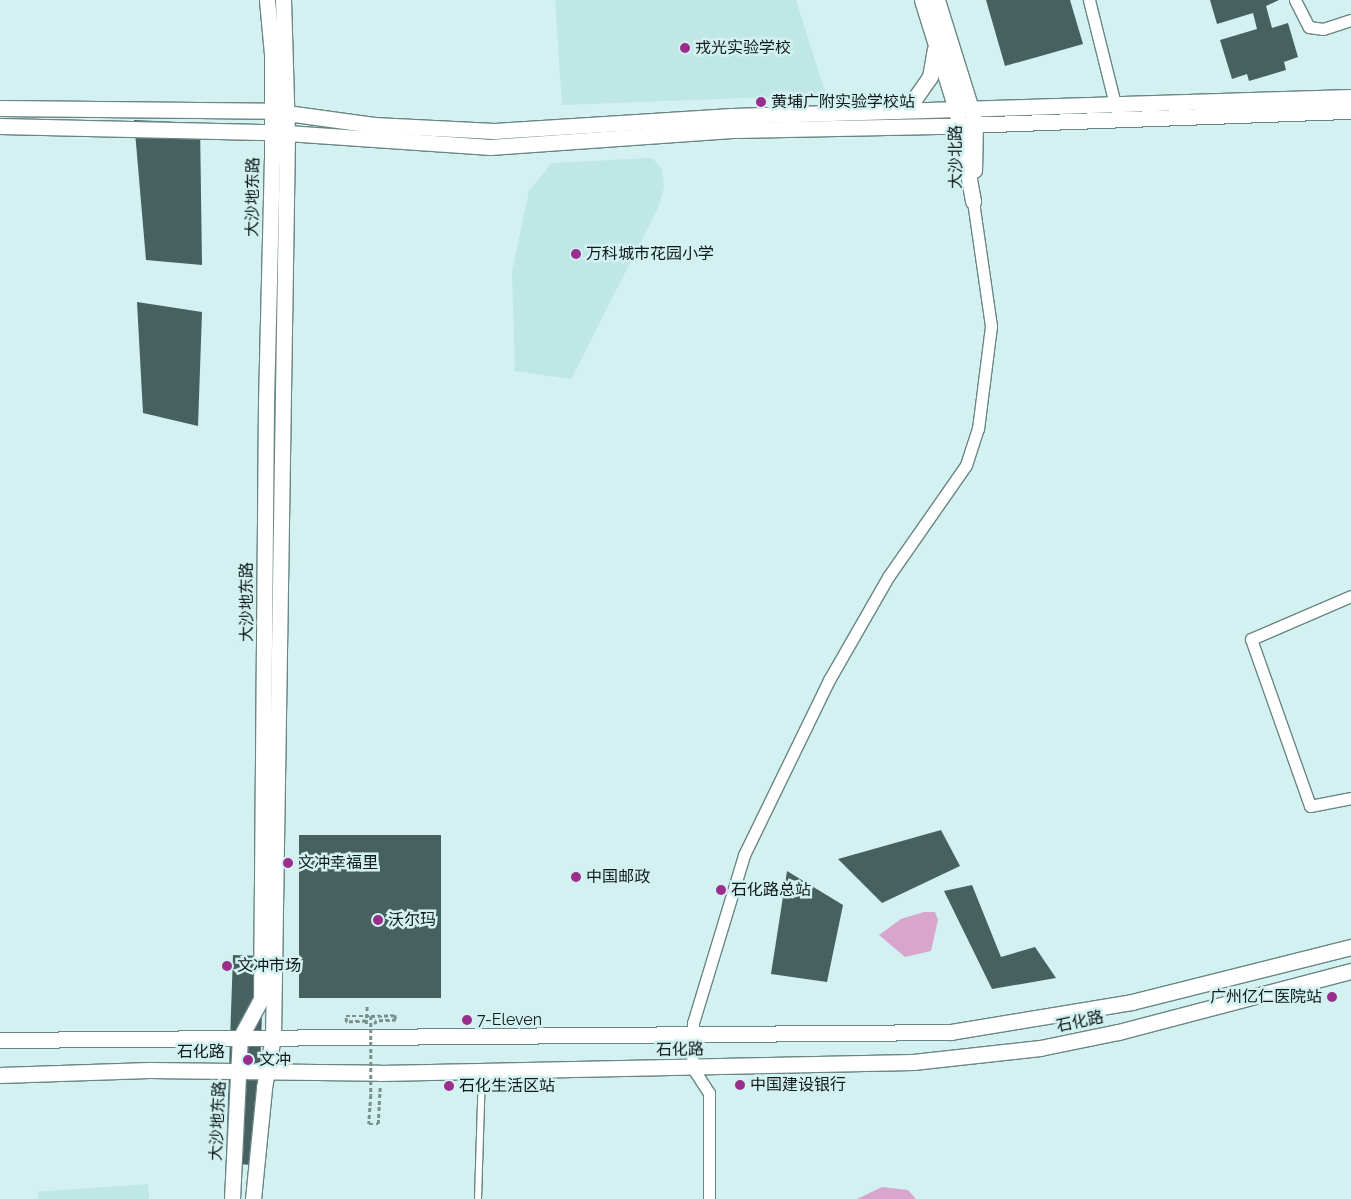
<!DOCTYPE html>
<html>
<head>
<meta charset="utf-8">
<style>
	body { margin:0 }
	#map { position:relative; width:1351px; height:1199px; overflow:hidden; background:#d2f1f0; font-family:Raleway,"Noto Sans SC",sans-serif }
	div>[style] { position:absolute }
	.built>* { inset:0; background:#bfe7e6; transform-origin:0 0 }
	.water>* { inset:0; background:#d8a5cd }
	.building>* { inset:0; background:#466160; transform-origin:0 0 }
	.path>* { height:2.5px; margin-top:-1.25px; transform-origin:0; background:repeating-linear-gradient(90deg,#7a908f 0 4px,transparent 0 6.5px) }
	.roads { filter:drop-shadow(1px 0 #6a8685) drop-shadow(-1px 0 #6a8685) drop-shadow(0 1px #6a8685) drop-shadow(0 -1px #6a8685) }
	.lane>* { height:5.5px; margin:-2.75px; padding:0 2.75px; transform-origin:2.75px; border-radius:2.75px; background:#fff }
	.street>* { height:11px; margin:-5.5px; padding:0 5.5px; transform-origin:5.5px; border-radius:5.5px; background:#fff }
	.secondary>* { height:15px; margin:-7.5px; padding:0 7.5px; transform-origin:7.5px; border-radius:7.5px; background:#fff }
	.path-bridge>* { height:2.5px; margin-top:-1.25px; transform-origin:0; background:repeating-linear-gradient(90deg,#7a908f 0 4px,transparent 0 6.5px) }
	.dots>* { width:14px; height:14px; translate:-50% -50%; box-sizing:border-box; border:2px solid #d2f1f0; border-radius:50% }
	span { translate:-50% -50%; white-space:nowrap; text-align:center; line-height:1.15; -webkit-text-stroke:5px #d2f1f0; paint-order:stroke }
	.poi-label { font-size:16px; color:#101b1a }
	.left { translate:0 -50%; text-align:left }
	.right { translate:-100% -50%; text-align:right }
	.street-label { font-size:16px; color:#101b1a }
</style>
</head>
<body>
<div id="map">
	<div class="built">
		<i style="clip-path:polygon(555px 0,796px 0,826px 95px,562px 105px)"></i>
		<i style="clip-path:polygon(652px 158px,662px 169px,664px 187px,658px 208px,571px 379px,515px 371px,512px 272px,529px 191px,552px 163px)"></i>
		<i style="left:148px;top:1184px;width:15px;height:110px;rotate:86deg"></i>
	</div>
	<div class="water">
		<i style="clip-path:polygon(924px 912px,935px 912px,938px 920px,931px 951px,905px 957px,879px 935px,901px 919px)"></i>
		<i style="clip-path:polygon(882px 1187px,908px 1190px,916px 1199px,857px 1199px)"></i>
	</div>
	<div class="building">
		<i style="clip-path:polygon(986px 0,1070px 0,1083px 44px,1005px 66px)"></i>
		<i style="clip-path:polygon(1210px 0,1279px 0,1266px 6px,1272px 28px,1288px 23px,1298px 57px,1284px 62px,1286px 70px,1249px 81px,1247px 74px,1232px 79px,1220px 40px,1257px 29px,1253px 13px,1217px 24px)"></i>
		<i style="clip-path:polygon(134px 120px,200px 123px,202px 265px,146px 260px)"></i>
		<i style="clip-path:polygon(137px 302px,202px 312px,198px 426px,143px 413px)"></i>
		<i style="clip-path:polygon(941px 830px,960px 866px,882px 903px,838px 859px)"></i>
		<i style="left:299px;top:835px;width:142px;height:163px"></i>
		<i style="clip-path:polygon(787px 871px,843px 905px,827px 982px,771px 974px)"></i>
		<i style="clip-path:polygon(972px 885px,1001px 957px,1035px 947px,1056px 978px,992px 989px,944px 891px)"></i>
		<i style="left:233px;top:955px;width:31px;height:209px;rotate:2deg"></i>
	</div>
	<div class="path">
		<i style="left:371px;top:1016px;width:24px;rotate:-2deg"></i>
		<i style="left:395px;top:1015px;width:5px;rotate:79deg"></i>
		<i style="left:396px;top:1020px;width:21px;rotate:177deg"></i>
		<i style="left:375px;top:1021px;width:3px;rotate:72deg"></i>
		<i style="left:366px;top:1024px;width:19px;rotate:-87deg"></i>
		<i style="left:214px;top:1089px;width:10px;rotate:96deg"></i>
		<i style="left:213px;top:1099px;width:7px;rotate:8deg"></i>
		<i style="left:220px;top:1100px;width:23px;rotate:90deg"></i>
		<i style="left:371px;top:1095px;width:29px;rotate:94deg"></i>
		<i style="left:369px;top:1124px;width:9px"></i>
		<i style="left:378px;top:1124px;width:38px;rotate:-87deg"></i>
	</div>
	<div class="roads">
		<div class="lane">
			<i style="left:478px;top:1199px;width:128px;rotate:-88.2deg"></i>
		</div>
		<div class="street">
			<i style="left:1089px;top:0;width:115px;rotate:76deg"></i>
			<i style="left:1295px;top:0;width:30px;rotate:63deg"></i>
			<i style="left:1309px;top:27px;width:14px;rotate:8deg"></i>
			<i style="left:1323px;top:29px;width:29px;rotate:-18deg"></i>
			<i style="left:1351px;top:596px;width:109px;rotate:156.7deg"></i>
			<i style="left:1251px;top:639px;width:177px;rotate:70.5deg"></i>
			<i style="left:1310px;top:806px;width:42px;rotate:-11deg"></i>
			<i style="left:709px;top:1199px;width:106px;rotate:-90deg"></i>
			<i style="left:709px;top:1093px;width:31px;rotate:-123deg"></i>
			<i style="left:692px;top:1067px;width:44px;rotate:-88.7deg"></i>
			<i style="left:693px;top:1023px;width:176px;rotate:-73.1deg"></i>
			<i style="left:744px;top:855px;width:195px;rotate:-64.1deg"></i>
			<i style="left:829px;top:680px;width:119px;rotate:-60.2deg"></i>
			<i style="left:888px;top:577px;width:136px;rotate:-55.1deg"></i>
			<i style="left:966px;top:465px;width:38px;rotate:-72deg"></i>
			<i style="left:978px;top:429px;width:104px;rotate:-82.8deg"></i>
			<i style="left:991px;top:326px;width:126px;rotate:-98.2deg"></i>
		</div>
		<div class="secondary">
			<i style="left:922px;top:0;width:114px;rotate:72.7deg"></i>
			<i style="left:956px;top:109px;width:94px;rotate:79.5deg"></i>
			<i style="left:937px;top:0;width:114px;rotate:72.7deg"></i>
			<i style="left:971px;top:109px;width:16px;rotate:75deg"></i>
			<i style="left:975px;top:124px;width:46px;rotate:91.2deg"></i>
			<i style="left:0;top:108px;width:272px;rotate:0.6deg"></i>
			<i style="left:272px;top:111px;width:103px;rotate:7.8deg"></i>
			<i style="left:374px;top:125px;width:120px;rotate:2.9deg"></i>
			<i style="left:494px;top:131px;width:238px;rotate:-3.6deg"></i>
			<i style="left:732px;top:116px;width:619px;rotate:-1.76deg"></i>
			<i style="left:897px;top:111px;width:19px;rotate:-32deg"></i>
			<i style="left:913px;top:101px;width:29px;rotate:-55deg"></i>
			<i style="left:930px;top:77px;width:28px;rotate:-80deg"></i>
			<i style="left:0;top:126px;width:272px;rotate:1.3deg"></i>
			<i style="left:272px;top:132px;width:219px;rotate:3.9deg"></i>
			<i style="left:490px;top:147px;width:246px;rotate:-4deg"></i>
			<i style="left:735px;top:130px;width:202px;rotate:-1.1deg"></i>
			<i style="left:937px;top:126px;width:414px;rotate:-2.1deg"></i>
			<i style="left:0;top:1040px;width:951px;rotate:-0.48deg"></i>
			<i style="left:951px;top:1032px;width:183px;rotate:-9.4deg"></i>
			<i style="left:1132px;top:1002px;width:226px;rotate:-14.1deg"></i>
			<i style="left:0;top:1075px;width:149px;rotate:-1.9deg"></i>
			<i style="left:149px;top:1070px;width:231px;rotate:0.7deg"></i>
			<i style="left:380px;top:1073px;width:533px;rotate:-1.18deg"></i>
			<i style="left:913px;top:1062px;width:128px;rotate:-6.3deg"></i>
			<i style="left:1040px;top:1048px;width:80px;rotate:-11.6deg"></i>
			<i style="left:1118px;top:1032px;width:241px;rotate:-14.7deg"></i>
			<i style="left:232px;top:1199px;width:161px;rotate:-87.2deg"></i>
			<i style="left:240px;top:1038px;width:44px;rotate:-61.7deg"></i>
			<i style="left:261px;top:999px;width:597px;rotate:-89.52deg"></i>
			<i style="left:266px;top:402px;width:243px;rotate:-88.6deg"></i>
			<i style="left:272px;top:159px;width:105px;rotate:-90deg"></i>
			<i style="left:272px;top:54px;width:54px;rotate:-95.3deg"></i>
			<i style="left:253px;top:1199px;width:112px;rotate:-84.3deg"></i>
			<i style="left:264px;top:1088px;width:52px;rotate:-80deg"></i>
			<i style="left:273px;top:1037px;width:903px;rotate:-89.11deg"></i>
			<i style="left:287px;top:134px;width:134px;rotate:-91.7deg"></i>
		</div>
	</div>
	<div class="path-bridge">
		<i style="left:366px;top:1021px;width:20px;rotate:177deg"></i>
		<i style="left:346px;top:1022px;width:6px;rotate:-90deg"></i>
		<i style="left:346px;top:1016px;width:25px"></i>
		<i style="left:371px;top:1016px;width:79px;rotate:90deg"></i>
	</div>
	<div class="dots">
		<i style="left:685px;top:48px;background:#9b2d8c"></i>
		<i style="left:761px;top:102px;background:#9b2d8c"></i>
		<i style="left:576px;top:254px;background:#9b2d8c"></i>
		<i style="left:288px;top:863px;background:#9b2d8c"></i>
		<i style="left:576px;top:877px;background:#9b2d8c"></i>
		<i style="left:721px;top:890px;background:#9b2d8c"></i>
		<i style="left:378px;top:920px;background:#9b2d8c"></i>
		<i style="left:227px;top:966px;background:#9b2d8c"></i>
		<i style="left:1332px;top:997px;background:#9b2d8c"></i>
		<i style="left:467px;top:1020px;background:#9b2d8c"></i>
		<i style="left:248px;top:1060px;background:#9b2d8c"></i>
		<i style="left:740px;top:1085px;background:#9b2d8c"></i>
		<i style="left:449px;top:1086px;background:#9b2d8c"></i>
	</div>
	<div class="poi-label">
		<span class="left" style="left:695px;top:48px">戎光实验学校</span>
		<span class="left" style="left:771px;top:102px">黄埔广附实验学校站</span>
		<span class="left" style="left:586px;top:254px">万科城市花园小学</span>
		<span class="left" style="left:298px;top:863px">文冲幸福里</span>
		<span class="left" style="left:586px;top:877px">中国邮政</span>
		<span class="left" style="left:731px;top:890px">石化路总站</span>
		<span class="left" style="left:388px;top:920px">沃尔玛</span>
		<span class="left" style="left:237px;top:966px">文冲市场</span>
		<span class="right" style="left:1322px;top:997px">广州亿仁医院站</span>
		<span class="left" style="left:477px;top:1020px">7-Eleven</span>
		<span class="left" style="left:259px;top:1060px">文冲</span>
		<span class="left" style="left:750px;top:1085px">中国建设银行</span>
		<span class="left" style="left:459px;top:1086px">石化生活区站</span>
	</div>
	<div class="street-label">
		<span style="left:956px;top:157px;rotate:-90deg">大沙北路</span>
		<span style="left:253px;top:197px;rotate:-89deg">大沙地东路</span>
		<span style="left:247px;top:602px;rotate:-90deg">大沙地东路</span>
		<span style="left:1080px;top:1022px;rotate:-12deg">石化路</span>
		<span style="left:680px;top:1050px;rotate:-1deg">石化路</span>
		<span style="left:201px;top:1052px">石化路</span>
		<span style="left:218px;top:1121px;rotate:-87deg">大沙地东路</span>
	</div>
</div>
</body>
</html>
